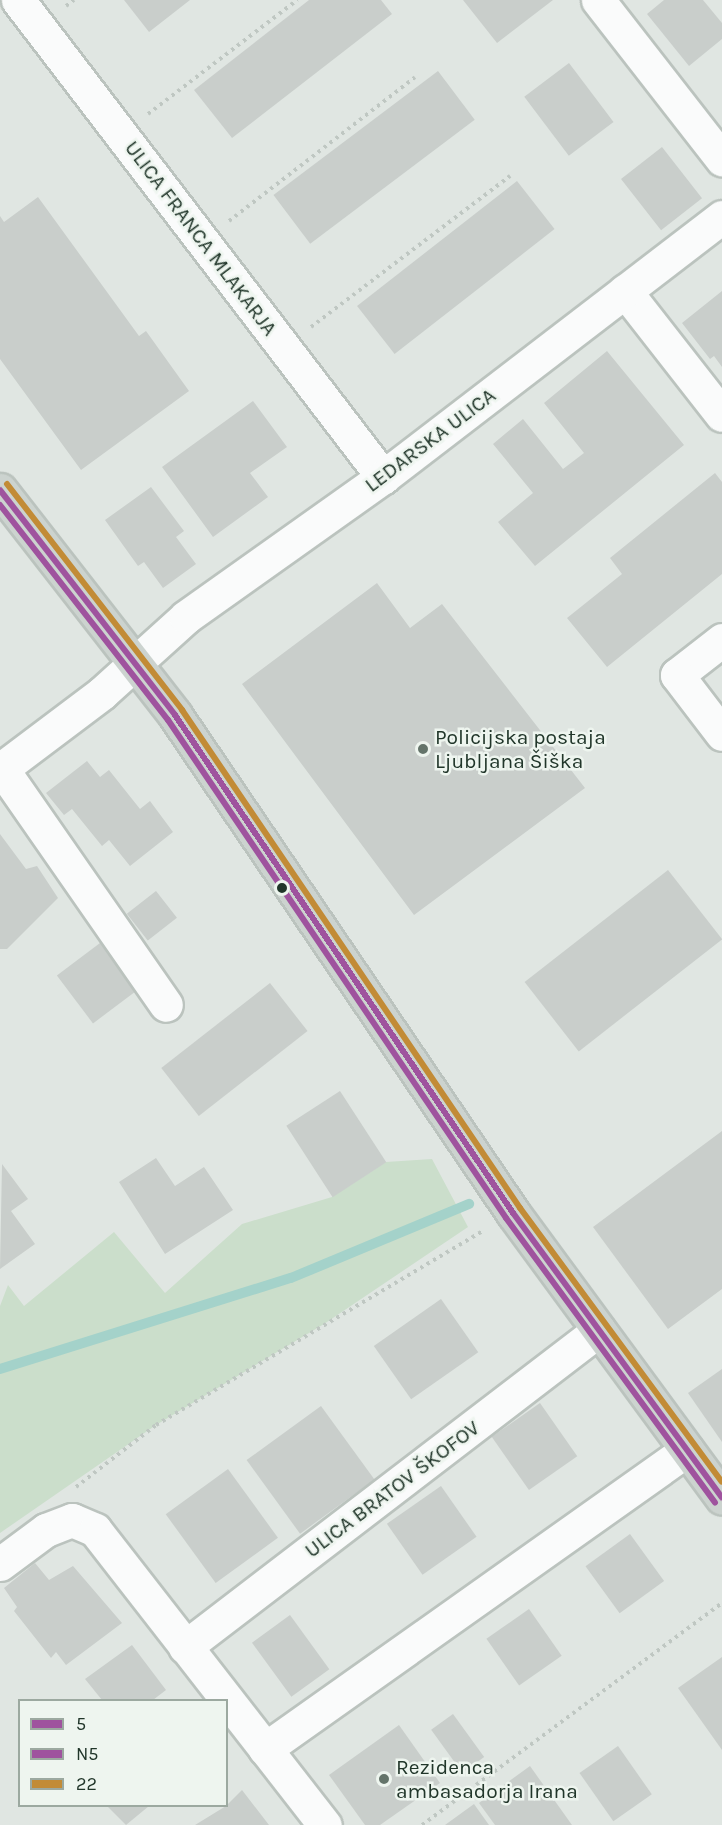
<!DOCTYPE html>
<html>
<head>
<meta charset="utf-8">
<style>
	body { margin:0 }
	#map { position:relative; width:722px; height:1825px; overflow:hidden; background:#e0e6e2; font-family:Karla,sans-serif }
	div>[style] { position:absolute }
	.green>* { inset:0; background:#cbdecb }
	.stream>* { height:10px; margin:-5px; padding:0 5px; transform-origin:5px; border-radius:5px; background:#a4d2ca }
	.building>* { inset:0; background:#c9cecb; transform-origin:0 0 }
	.path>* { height:4px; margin-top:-2px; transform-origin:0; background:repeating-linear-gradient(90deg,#bfc7c2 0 3px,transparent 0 7.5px) }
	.roads { filter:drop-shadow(2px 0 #bbc3be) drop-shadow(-2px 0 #bbc3be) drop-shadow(0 2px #bbc3be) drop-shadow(0 -2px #bbc3be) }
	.minor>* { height:33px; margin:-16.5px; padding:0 16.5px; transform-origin:16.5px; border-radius:16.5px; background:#fafbfb }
	.major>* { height:33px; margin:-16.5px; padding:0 16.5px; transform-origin:16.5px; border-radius:16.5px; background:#ccd3cf }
	.bus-1>* { height:6px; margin:-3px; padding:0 3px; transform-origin:3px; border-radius:3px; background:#9f539e }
	.bus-2>* { height:6px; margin:-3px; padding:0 3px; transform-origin:3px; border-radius:3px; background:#9f539e }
	.bus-3>* { height:6px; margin:-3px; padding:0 3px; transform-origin:3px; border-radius:3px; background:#c28b36 }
	.dots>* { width:16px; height:16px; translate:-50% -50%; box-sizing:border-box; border:3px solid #eef5ef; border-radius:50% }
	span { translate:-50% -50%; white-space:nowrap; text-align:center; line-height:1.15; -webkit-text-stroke:5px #eef5ef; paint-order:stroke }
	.street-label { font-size:21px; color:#21362a }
	.poi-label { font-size:21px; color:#21362a }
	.left { translate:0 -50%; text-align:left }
	.legend { position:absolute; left:18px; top:1699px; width:210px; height:108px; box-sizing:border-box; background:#eef5ef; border:2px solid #9ca9a0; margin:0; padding:8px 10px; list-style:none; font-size:18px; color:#21362a }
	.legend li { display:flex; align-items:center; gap:12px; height:30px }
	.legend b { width:30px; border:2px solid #9ca9a0 }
</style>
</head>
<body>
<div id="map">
	<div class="green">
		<i style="clip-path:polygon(432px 1159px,468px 1227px,324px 1324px,156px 1425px,0 1533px,0 1306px,8px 1285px,24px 1306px,114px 1232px,165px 1293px,242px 1224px,332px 1197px,386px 1162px)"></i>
	</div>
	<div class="stream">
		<i style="left:0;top:1369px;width:305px;rotate:-17.4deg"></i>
		<i style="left:291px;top:1278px;width:193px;rotate:-22.6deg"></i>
	</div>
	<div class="building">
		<i style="clip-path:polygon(124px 0,190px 0,149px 32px)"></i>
		<i style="clip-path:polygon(309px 0,381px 0,392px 14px,232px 138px,194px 90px)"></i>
		<i style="clip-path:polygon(463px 0,553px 0,497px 43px)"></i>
		<i style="clip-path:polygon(664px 0,703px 0,722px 23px,722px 39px,689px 66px,647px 14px)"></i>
		<i style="left:569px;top:63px;width:74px;height:56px;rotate:53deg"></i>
		<i style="left:438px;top:71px;width:61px;height:206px;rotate:53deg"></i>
		<i style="left:662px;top:147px;width:65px;height:52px;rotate:52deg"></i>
		<i style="left:517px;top:181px;width:61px;height:203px;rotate:52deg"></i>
		<i style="clip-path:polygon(38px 197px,139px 336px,146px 331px,189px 391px,81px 470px,0 359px,0 216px,4px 222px)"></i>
		<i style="clip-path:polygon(722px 291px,722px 367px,714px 356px,710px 359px,682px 323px)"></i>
		<i style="clip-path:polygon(607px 351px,684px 445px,535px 566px,498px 522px,533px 493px,493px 444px,523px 419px,563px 469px,584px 453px,544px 403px)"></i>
		<i style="clip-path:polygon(253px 401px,287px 447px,250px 473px,268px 497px,213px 537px,162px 467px)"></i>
		<i style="clip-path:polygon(715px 473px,722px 482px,722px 574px,607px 667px,567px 618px,622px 574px,610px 558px)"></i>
		<i style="clip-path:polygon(151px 487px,184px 531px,176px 537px,196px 564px,163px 588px,144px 562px,138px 566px,105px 520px)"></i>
		<i style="clip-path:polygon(377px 583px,410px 628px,442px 604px,585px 788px,414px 915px,242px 684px)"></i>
		<i style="clip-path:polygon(87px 761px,100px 777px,109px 770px,140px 809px,150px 801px,173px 832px,130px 866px,109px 840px,102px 846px,72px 809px,64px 815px,46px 793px)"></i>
		<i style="clip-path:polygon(0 834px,26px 869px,37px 866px,58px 898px,7px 949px,0 949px)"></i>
		<i style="left:668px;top:870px;width:88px;height:182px;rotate:52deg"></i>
		<i style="left:156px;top:891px;width:34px;height:37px;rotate:52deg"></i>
		<i style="left:104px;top:940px;width:60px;height:59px;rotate:53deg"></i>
		<i style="left:270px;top:983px;width:61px;height:138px;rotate:52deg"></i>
		<i style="left:340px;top:1091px;width:85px;height:64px;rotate:57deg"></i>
		<i style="clip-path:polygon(722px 1131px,722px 1289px,668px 1329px,593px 1227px)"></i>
		<i style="clip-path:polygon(156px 1158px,175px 1186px,204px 1167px,233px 1210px,165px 1254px,119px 1182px)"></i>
		<i style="clip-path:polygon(2px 1164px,28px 1199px,11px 1211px,35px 1244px,0 1269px)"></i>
		<i style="left:441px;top:1299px;width:65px;height:82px;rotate:55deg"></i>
		<i style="clip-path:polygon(722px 1369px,722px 1442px,688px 1393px)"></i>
		<i style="left:540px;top:1403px;width:65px;height:59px;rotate:55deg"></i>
		<i style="left:321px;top:1406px;width:91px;height:92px;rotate:54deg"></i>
		<i style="left:228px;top:1469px;width:85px;height:77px;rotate:54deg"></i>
		<i style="left:441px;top:1486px;width:62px;height:66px;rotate:55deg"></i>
		<i style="left:630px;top:1534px;width:58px;height:55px;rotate:54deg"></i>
		<i style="clip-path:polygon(35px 1563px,49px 1580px,73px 1566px,122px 1623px,66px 1665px,56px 1652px,51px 1658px,14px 1611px,17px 1607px,4px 1588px)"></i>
		<i style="left:529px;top:1609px;width:57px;height:52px;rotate:55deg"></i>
		<i style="left:290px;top:1615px;width:67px;height:47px;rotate:54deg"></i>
		<i style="clip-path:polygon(132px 1645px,166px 1690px,153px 1700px,102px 1700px,85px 1679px)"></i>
		<i style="clip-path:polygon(722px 1657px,722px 1750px,678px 1688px)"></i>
		<i style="left:453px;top:1714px;width:53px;height:27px;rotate:54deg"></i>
		<i style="clip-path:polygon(399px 1725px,440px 1783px,380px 1825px,365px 1825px,329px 1775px)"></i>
		<i style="left:618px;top:1746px;width:59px;height:47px;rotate:55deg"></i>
		<i style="clip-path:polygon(530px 1766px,572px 1825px,495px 1825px,479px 1803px)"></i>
		<i style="clip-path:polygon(242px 1790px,269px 1825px,195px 1825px,226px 1806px)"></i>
		<i style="clip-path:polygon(474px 1804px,489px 1825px,445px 1825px)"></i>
		<i style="clip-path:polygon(107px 1806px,149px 1806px,126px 1825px)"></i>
	</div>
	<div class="path">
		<i style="left:66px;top:6px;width:10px;rotate:-37deg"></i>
		<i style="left:148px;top:114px;width:188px;rotate:-37.4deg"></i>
		<i style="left:229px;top:221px;width:235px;rotate:-37.7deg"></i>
		<i style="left:311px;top:327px;width:250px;rotate:-37.2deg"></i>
		<i style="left:76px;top:1487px;width:101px;rotate:-37.8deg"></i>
		<i style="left:156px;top:1425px;width:380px;rotate:-30.7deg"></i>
		<i style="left:422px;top:1825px;width:373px;rotate:-36.5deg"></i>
	</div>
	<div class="roads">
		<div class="minor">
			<i style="left:18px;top:0;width:601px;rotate:52.58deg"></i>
			<i style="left:598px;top:0;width:202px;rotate:52.1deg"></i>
			<i style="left:625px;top:291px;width:157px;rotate:52deg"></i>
			<i style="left:722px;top:640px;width:57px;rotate:142.1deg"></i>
			<i style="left:677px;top:675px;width:74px;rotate:52.7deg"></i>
			<i style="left:2px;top:769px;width:287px;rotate:55.2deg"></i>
			<i style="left:0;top:770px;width:128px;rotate:-37deg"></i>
			<i style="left:102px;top:693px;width:113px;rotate:-42.1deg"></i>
			<i style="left:186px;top:617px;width:242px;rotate:-35.4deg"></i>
			<i style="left:383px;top:477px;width:427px;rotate:-37.5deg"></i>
			<i style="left:0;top:1564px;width:57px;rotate:-36.5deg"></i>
			<i style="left:46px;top:1530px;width:28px;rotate:-21deg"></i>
			<i style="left:72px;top:1520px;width:25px;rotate:23deg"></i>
			<i style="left:95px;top:1530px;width:374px;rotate:52.1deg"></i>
			<i style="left:185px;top:1647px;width:521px;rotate:-37.44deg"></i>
			<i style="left:265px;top:1749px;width:517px;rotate:-35.32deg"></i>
		</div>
		<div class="major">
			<i style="left:0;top:490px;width:285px;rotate:52.1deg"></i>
			<i style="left:175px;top:715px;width:602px;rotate:55.83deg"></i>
			<i style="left:513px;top:1213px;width:353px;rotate:53.7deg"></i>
		</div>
	</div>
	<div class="bus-1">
		<i style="left:0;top:490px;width:285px;rotate:52.1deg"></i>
		<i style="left:175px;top:715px;width:602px;rotate:55.83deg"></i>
		<i style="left:513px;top:1213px;width:353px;rotate:53.7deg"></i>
	</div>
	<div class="bus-2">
		<i style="left:0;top:505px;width:273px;rotate:52deg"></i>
		<i style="left:168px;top:720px;width:602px;rotate:55.83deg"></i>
		<i style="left:506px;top:1218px;width:353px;rotate:53.7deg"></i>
	</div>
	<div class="bus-3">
		<i style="left:7px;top:484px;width:286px;rotate:52.2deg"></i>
		<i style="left:182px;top:710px;width:602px;rotate:55.83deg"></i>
		<i style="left:520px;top:1208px;width:340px;rotate:53.6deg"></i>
	</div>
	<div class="dots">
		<i style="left:423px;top:749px;background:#64746a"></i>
		<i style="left:282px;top:888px;background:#21362a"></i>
		<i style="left:384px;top:1779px;background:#64746a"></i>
	</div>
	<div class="street-label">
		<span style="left:201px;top:238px;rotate:53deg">ULICA FRANCA MLAKARJA</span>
		<span style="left:430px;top:440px;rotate:-37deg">LEDARSKA ULICA</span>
		<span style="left:392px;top:1489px;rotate:-37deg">ULICA BRATOV ŠKOFOV</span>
	</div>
	<div class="poi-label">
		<span class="left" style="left:435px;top:749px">Policijska postaja<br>Ljubljana Šiška</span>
		<span class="left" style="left:396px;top:1779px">Rezidenca<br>ambasadorja Irana</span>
	</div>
	<ul class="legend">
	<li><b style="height:8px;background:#9f539e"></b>5</li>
	<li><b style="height:8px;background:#9f539e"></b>N5</li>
	<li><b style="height:8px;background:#c28b36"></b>22</li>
	</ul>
</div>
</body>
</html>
